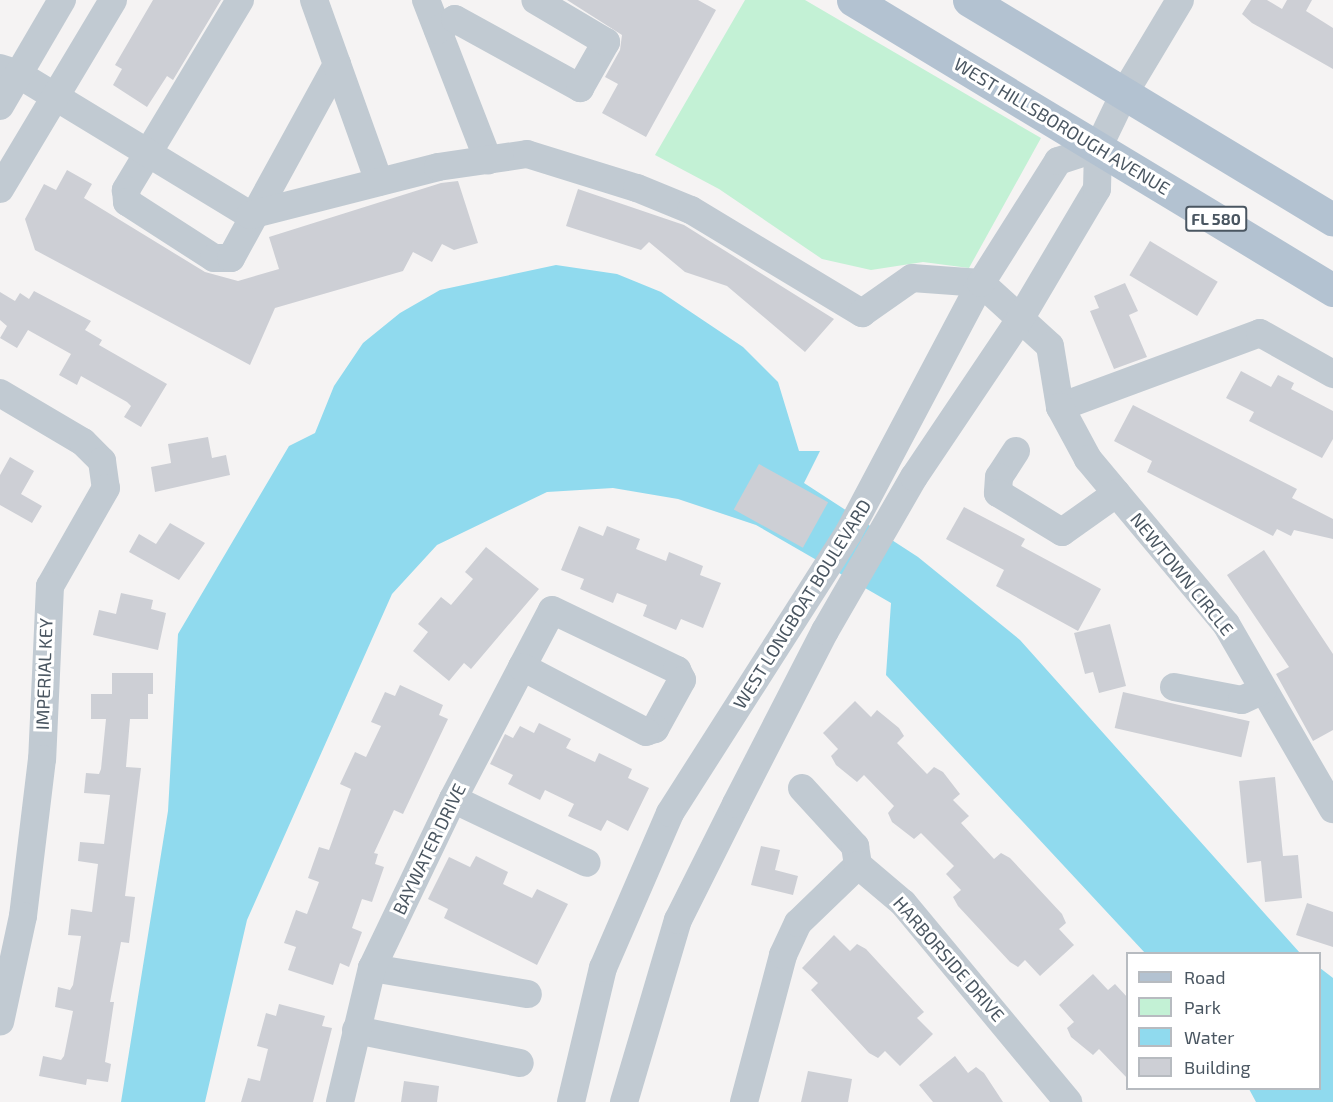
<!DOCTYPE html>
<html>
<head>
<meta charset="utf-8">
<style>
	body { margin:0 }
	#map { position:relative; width:1333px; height:1102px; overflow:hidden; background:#f5f3f3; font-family:"Exo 2",sans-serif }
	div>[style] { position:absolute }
	.green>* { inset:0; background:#c3f1d5 }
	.water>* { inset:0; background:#90daee }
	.building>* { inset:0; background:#cdcfd5; transform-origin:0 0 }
	.minor>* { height:28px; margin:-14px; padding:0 14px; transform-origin:14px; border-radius:14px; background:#c1cad2 }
	.major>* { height:33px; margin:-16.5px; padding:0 16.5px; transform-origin:16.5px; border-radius:16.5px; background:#b3c2d1 }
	span { translate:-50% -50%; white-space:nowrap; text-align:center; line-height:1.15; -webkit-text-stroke:6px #fff; paint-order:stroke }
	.shield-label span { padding:2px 4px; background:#fff; border:2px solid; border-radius:4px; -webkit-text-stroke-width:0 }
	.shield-label { font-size:16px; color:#4a5661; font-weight:700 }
	.street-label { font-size:18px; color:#4a5661 }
	.legend { position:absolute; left:1126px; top:952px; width:195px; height:138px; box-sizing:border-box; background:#fff; border:2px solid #b7bbc0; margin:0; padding:8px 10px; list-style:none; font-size:18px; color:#4a5661 }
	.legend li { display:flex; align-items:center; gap:12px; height:30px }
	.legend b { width:30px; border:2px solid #b7bbc0 }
</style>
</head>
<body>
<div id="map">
	<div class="green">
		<i style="clip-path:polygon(745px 0,805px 0,1041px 138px,969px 268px,923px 262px,871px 270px,822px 259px,719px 189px,655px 155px)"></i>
	</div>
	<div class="water">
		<i style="clip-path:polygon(556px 265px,617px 274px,661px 292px,743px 347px,778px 382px,799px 451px,820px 451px,804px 483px,918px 557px,1020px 640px,1300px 953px,1145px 953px,886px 675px,891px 603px,756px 525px,678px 499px,613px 488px,547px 492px,437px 545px,392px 594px,247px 920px,205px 1102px,121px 1102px,168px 811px,178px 634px,289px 446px,315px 433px,334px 386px,363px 343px,400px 313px,440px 290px)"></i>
		<i style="clip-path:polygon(1320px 968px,1333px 978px,1333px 1102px,1256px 1102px,1249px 1089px,1320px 1088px)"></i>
	</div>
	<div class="building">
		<i style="clip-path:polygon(153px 0,221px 0,173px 80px,167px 76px,147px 107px,113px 85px,122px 69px,115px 65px)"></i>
		<i style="clip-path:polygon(567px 0,698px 0,716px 10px,646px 137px,602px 113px,618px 84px,605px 77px,620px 50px,622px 35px)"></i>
		<i style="clip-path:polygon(1251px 0,1267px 0,1282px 9px,1287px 0,1312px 0,1306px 11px,1333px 28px,1333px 69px,1252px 23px,1242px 14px)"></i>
		<i style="clip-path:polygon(67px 170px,92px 184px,84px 198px,205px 272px,238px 281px,279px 269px,269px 237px,441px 183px,458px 181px,478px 243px,454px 250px,442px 244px,432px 262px,413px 252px,403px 271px,275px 308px,250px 365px,35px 250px,25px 219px,44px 184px,56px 190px)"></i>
		<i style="clip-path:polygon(578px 189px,684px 225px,834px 319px,805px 352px,727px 286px,685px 272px,649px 242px,641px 250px,566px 226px)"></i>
		<i style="left:1150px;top:241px;width:79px;height:40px;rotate:31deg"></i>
		<i style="clip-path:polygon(1125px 283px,1138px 311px,1129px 315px,1147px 357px,1114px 369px,1090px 311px,1099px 308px,1094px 296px)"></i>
		<i style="clip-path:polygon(34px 291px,91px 321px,85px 330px,102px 340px,99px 345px,167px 384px,141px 427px,124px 417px,131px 406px,127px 402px,81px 376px,77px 385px,59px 375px,71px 354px,28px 330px,17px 348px,0 338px,7px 326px,0 320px,0 292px,15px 301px,20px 293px,29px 299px)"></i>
		<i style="clip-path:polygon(1241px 371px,1271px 387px,1278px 375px,1294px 383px,1291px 389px,1333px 411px,1333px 439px,1322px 458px,1249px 421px,1254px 412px,1226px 398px)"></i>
		<i style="clip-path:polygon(1133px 405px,1297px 489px,1292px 498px,1333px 519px,1333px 539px,1294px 530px,1291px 536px,1277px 529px,1273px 536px,1147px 472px,1152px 461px,1114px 441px)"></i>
		<i style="clip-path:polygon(208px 437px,212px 458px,226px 455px,230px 475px,155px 492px,151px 467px,171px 463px,168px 444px)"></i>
		<i style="clip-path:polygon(10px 457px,34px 471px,21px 494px,42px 506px,32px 523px,0 505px,0 475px)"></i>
		<i style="left:759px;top:464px;width:79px;height:52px;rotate:29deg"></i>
		<i style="clip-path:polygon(964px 507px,1025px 539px,1021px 546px,1101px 589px,1078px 631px,996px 586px,1004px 570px,946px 539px)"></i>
		<i style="clip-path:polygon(170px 523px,205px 543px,179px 580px,129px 552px,139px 534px,156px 544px)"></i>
		<i style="clip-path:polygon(579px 526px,603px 536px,607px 526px,640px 539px,636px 549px,666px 561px,669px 552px,703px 566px,700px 575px,721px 583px,703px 628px,681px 619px,676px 630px,643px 616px,647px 605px,617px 593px,613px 603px,580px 589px,584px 579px,561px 570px)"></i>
		<i style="clip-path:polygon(486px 547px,539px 589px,471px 669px,464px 663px,449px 681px,413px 651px,428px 632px,418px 624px,441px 597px,451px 605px,473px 579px,465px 572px)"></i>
		<i style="clip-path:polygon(1264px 550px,1333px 654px,1333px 730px,1313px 741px,1276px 674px,1289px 667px,1227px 575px)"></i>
		<i style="clip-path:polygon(121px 593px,153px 600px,151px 609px,166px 613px,158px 650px,93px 635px,99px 610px,116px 614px)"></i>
		<i style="clip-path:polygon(1110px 624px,1126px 686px,1099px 693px,1093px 672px,1085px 674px,1074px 633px)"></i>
		<i style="clip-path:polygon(112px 673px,153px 673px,153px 694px,148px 694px,148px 719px,130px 719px,126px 767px,141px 768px,125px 896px,135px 897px,129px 943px,121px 942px,110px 1002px,114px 1002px,105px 1062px,111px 1064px,108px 1082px,87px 1079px,86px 1085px,39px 1076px,43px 1056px,61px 1060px,64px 1056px,73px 1011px,55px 1007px,58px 987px,70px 990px,73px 985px,81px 936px,68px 935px,71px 909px,92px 912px,98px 864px,78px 861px,80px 842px,104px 844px,110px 795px,84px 793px,86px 773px,99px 774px,101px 769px,106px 719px,91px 719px,91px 694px,112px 694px)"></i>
		<i style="clip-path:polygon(400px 685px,443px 705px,439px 715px,448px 719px,403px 814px,394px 810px,374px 853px,378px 854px,375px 864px,384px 867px,372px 902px,362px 899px,352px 928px,362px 932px,349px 967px,340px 963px,333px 985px,288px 970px,296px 947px,284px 943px,296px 910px,307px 914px,319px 882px,308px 878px,319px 847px,329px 850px,351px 789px,340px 784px,355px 752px,366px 757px,381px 726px,371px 722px,385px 692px,395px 696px)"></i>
		<i style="left:1123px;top:692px;width:130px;height:37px;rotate:13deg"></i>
		<i style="clip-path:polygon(855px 701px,871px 717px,877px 710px,899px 728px,904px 736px,897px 743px,927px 774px,934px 767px,943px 772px,960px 794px,953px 800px,969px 816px,961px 823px,994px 859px,1001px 853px,1010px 858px,1062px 914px,1066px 923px,1059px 929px,1074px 945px,1040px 976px,1025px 960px,1018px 967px,1010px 962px,958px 906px,953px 897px,961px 890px,946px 874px,954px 866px,921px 833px,914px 839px,892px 822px,888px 813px,894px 806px,864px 775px,857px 782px,836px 765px,831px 756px,838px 749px,823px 733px)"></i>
		<i style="clip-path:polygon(539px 723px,571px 739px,566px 748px,595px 762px,599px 753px,632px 769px,628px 778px,649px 788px,628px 831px,607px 820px,601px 831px,568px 816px,574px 804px,545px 790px,540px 800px,508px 784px,513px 775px,490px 764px,505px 734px,513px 738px,520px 726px,534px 733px)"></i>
		<i style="clip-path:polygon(1275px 777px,1283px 856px,1298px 855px,1302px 898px,1265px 902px,1261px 861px,1247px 863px,1239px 781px)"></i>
		<i style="clip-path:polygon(761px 846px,780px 850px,775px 870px,798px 876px,793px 895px,751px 885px)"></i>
		<i style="clip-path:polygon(476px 856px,508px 872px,503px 884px,532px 898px,537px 889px,568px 904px,537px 965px,444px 918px,448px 909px,428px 899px,449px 857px,470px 867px)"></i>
		<i style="clip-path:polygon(1307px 903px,1333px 912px,1333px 947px,1296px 935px)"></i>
		<i style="clip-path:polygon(834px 935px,850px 951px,857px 944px,866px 949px,924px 1012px,917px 1018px,933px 1034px,900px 1066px,885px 1051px,878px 1058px,869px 1053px,811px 990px,818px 983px,802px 968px)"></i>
		<i style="clip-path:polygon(1093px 974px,1108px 990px,1115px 984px,1128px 998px,1128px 1079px,1099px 1049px,1093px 1055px,1071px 1037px,1067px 1028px,1074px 1022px,1059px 1005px)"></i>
		<i style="clip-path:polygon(279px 1004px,325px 1016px,322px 1026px,332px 1028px,313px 1102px,241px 1102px,248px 1078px,260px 1081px,268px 1049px,257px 1046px,266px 1013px,276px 1016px)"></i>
		<i style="clip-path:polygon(955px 1056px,968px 1073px,976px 1067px,984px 1073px,1003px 1102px,933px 1102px,919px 1085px)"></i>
		<i style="clip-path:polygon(808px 1071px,852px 1079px,848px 1102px,801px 1102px)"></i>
		<i style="clip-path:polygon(404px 1081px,439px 1086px,437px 1102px,401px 1102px)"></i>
	</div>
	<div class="minor">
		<i style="left:240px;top:0;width:222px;rotate:121deg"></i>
		<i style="left:126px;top:190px;width:12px;rotate:85deg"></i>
		<i style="left:127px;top:202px;width:103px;rotate:32.8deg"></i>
		<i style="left:214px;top:258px;width:17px"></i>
		<i style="left:231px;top:258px;width:221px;rotate:-61.3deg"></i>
		<i style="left:314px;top:0;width:193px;rotate:70.3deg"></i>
		<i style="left:426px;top:0;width:172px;rotate:68.8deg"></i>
		<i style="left:438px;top:30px;width:20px;rotate:-33deg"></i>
		<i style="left:455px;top:19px;width:143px;rotate:28.9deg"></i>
		<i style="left:580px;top:88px;width:53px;rotate:-60.5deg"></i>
		<i style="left:606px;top:42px;width:82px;rotate:-149.4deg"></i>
		<i style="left:0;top:68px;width:19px;rotate:18deg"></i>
		<i style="left:18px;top:74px;width:271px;rotate:31.3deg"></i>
		<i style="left:250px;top:215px;width:194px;rotate:-14.3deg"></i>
		<i style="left:438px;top:167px;width:90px;rotate:-8.3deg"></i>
		<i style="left:527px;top:154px;width:115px;rotate:17.2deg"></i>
		<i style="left:637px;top:188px;width:58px;rotate:22.2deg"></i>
		<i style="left:691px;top:210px;width:200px;rotate:31.1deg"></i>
		<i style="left:862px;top:313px;width:61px;rotate:-35deg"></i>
		<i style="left:912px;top:278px;width:69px;rotate:4.1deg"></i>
		<i style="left:981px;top:283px;width:93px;rotate:42.4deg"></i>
		<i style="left:1050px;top:346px;width:62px;rotate:80.7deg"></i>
		<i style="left:1060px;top:407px;width:213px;rotate:-20.3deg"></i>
		<i style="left:1260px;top:333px;width:84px;rotate:29.3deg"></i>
		<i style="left:0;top:106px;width:123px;rotate:-59.7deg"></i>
		<i style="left:0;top:189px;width:220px;rotate:-59.1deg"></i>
		<i style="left:0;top:393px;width:96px;rotate:30.6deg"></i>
		<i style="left:83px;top:442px;width:27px;rotate:45deg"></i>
		<i style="left:102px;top:461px;width:27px;rotate:82deg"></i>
		<i style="left:106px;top:488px;width:113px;rotate:119.7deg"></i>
		<i style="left:50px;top:586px;width:173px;rotate:92.6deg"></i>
		<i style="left:42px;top:759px;width:158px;rotate:96.9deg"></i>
		<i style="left:23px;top:916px;width:108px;rotate:102.2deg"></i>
		<i style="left:1060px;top:407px;width:59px;rotate:61.7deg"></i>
		<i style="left:1088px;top:459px;width:215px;rotate:50.1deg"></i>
		<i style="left:1226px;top:624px;width:214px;rotate:60deg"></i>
		<i style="left:1016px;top:451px;width:31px;rotate:123deg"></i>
		<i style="left:999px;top:477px;width:16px;rotate:94deg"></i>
		<i style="left:998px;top:493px;width:75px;rotate:31.4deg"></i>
		<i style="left:1062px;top:532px;width:67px;rotate:-35.3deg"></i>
		<i style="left:1174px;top:687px;width:69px;rotate:10.8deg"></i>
		<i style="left:1242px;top:700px;width:23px;rotate:-25deg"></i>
		<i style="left:802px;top:788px;width:79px;rotate:47.6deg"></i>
		<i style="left:855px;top:846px;width:19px;rotate:81deg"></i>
		<i style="left:453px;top:799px;width:148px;rotate:25.5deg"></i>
		<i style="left:372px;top:968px;width:158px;rotate:9.5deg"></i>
		<i style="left:356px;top:1030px;width:167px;rotate:11.4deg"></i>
		<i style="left:340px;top:1102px;width:138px;rotate:-76.6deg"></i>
		<i style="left:372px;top:968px;width:187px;rotate:-64.4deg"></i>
		<i style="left:453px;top:799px;width:149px;rotate:-62.4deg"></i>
		<i style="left:522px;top:667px;width:64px;rotate:-62.2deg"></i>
		<i style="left:552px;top:610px;width:139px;rotate:25.6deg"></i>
		<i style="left:677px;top:670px;width:11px;rotate:63deg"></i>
		<i style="left:682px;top:680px;width:56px;rotate:118.9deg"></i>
		<i style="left:655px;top:729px;width:9px;rotate:162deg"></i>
		<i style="left:646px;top:732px;width:140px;rotate:-152.3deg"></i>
		<i style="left:571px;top:1102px;width:138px;rotate:-76.6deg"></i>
		<i style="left:603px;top:968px;width:169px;rotate:-66.6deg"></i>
		<i style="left:670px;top:813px;width:333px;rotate:-57.5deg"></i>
		<i style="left:849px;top:532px;width:282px;rotate:-62.1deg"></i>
		<i style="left:981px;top:283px;width:144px;rotate:-57.7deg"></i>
		<i style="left:1058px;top:161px;width:42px;rotate:-18deg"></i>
		<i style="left:624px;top:1102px;width:190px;rotate:-73.5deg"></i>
		<i style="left:678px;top:920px;width:130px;rotate:-63.4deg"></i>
		<i style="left:736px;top:804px;width:195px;rotate:-62.8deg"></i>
		<i style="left:825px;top:631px;width:178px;rotate:-60deg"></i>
		<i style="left:914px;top:477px;width:190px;rotate:-56.1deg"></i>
		<i style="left:1020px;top:319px;width:151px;rotate:-59.4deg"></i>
		<i style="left:1097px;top:189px;width:41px;rotate:-88.6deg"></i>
		<i style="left:1098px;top:148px;width:62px;rotate:-64.3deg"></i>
		<i style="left:1125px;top:92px;width:107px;rotate:-59.1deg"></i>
		<i style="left:744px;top:1102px;width:152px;rotate:-75.1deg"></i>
		<i style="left:783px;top:955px;width:35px;rotate:-65deg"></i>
		<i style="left:798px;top:923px;width:83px;rotate:-44deg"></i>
		<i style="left:858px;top:865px;width:59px;rotate:40.2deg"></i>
		<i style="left:903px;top:903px;width:259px;rotate:50.3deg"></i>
	</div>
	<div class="major">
		<i style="left:853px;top:0;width:561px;rotate:31.14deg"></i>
		<i style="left:969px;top:0;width:425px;rotate:31.1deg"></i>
	</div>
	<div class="shield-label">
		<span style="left:1216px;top:219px">FL 580</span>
	</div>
	<div class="street-label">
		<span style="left:1062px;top:126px;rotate:31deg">WEST HILLSBOROUGH AVENUE</span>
		<span style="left:1182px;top:574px;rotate:51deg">NEWTOWN CIRCLE</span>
		<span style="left:802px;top:604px;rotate:-58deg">WEST LONGBOAT BOULEVARD</span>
		<span style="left:44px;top:674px;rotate:-88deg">IMPERIAL KEY</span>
		<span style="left:429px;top:849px;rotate:-64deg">BAYWATER DRIVE</span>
		<span style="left:949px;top:959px;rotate:49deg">HARBORSIDE DRIVE</span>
	</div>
	<ul class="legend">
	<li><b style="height:8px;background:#b3c2d1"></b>Road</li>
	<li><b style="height:16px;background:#c3f1d5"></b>Park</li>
	<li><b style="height:16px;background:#90daee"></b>Water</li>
	<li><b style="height:16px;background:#cdcfd5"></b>Building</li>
	</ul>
</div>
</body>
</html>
